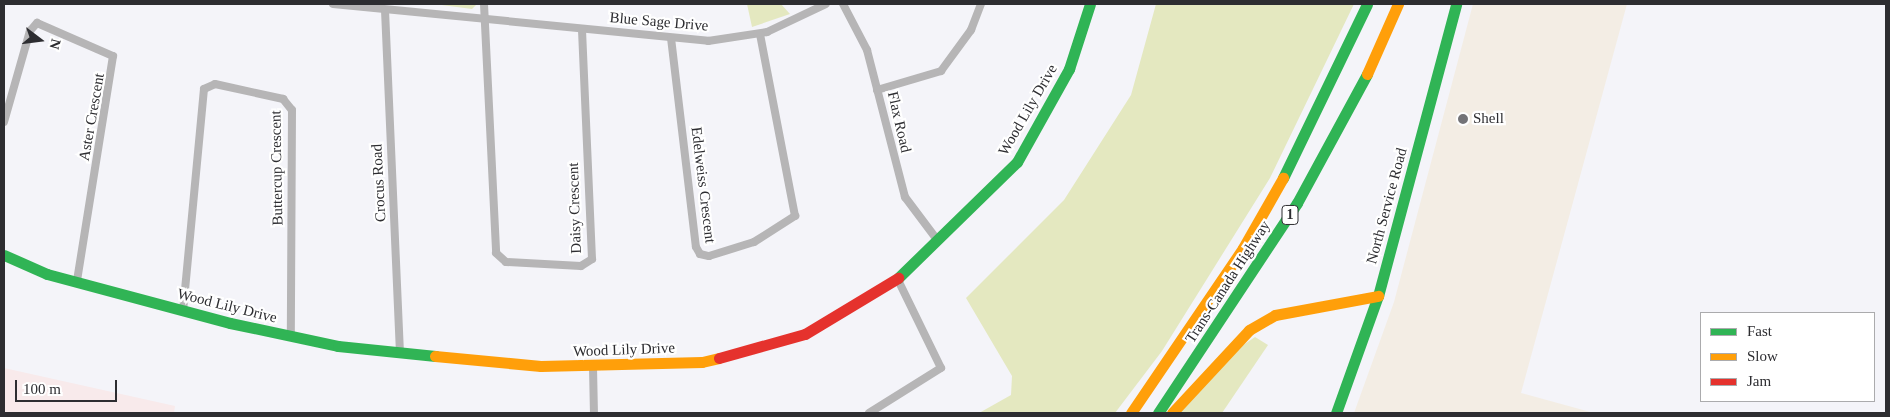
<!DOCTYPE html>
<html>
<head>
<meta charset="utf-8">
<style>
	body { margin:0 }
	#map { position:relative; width:1890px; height:417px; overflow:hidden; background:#f4f4f9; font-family:Georgia,serif }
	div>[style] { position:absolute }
	.commercial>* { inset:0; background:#f8eaeb }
	.industrial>* { inset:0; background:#f3ede4 }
	.green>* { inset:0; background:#e4e8c0 }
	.street>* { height:8px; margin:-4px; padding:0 4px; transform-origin:4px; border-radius:4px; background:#b6b5b6 }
	.fast>* { height:11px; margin:-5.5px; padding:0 5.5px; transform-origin:5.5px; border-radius:5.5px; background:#30b455 }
	.slow>* { height:11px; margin:-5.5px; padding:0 5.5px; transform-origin:5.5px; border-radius:5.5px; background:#ff9f0a }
	.jam>* { height:11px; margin:-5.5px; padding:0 5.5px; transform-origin:5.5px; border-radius:5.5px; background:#e5322d }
	.dots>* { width:14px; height:14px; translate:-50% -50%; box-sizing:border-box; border:2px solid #fff; border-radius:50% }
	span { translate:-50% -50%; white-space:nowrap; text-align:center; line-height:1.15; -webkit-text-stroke:4.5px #fff; paint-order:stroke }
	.shield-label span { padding:1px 4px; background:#fff; border:1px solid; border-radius:4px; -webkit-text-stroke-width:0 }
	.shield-label { font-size:14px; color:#2d2d31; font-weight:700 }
	.street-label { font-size:15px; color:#2d2d31 }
	.poi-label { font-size:15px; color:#2d2d31 }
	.left { translate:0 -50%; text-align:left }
	.frame { position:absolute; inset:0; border:5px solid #2d2d31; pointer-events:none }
	.legend { position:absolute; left:1700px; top:312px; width:175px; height:90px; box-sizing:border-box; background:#fff; border:1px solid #ababad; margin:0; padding:6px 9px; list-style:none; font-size:15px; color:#2d2d31 }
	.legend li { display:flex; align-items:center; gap:10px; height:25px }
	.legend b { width:25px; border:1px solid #ababad }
	.north { position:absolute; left:15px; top:15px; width:50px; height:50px; -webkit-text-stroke:4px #fff; paint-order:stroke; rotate:105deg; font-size:14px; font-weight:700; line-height:20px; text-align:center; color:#2d2d31 }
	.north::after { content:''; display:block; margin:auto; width:18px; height:22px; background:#2d2d31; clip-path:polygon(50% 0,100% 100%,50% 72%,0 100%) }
	.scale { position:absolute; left:15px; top:380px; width:102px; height:22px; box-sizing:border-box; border:2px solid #2d2d31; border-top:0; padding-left:6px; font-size:15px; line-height:18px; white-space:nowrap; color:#2d2d31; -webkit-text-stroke:4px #fff; paint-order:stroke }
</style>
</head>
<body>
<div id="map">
	<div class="commercial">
		<i style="clip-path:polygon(4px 368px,175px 406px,174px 413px,4px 413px)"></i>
	</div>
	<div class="industrial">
		<i style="clip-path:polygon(1473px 4px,1627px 4px,1521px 393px,1594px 413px,1354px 413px,1394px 302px)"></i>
	</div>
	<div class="green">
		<i style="clip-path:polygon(434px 4px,476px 4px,476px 5px,472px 9px)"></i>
		<i style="clip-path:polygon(747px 4px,781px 4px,790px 14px,752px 27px)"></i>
		<i style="clip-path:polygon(1156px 4px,1354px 4px,1270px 178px,1162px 351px,1115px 413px,979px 413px,1011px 395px,1012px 376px,966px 298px,1064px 200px,1131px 95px)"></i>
		<i style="clip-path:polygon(1255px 337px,1268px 345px,1222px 413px,1179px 413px,1233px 352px)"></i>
	</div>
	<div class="street">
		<i style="left:333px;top:4px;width:377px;rotate:5.6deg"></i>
		<i style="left:708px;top:41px;width:60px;rotate:-8.7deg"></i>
		<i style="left:767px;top:32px;width:65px;rotate:-25.4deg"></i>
		<i style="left:484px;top:4px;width:249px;rotate:87.2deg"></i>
		<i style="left:496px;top:253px;width:13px;rotate:42deg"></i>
		<i style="left:506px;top:262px;width:75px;rotate:3.1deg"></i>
		<i style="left:581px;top:266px;width:13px;rotate:-32deg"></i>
		<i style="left:592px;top:259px;width:230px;rotate:-92.5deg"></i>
		<i style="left:843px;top:4px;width:52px;rotate:62.4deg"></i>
		<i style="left:867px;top:50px;width:152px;rotate:75.5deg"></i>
		<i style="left:905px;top:197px;width:55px;rotate:53.1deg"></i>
		<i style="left:385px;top:10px;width:344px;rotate:87.5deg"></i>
		<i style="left:671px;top:38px;width:210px;rotate:83.2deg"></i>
		<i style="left:696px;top:247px;width:8px;rotate:60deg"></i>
		<i style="left:700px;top:254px;width:9px;rotate:13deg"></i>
		<i style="left:709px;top:256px;width:47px;rotate:-17.3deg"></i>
		<i style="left:754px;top:242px;width:49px;rotate:-32.4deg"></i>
		<i style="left:795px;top:216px;width:185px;rotate:-100.9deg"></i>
		<i style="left:877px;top:90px;width:67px;rotate:-16.5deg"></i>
		<i style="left:941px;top:71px;width:51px;rotate:-53.8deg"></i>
		<i style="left:971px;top:30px;width:28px;rotate:-69deg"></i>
		<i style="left:4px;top:122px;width:95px;rotate:-74.1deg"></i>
		<i style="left:30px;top:31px;width:11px;rotate:-49deg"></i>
		<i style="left:37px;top:23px;width:83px;rotate:23.5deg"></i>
		<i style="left:113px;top:56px;width:229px;rotate:99.1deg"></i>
		<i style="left:183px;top:311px;width:223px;rotate:-84.6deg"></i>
		<i style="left:204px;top:89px;width:12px;rotate:-24deg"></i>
		<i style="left:215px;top:84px;width:70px;rotate:12.4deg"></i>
		<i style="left:283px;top:99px;width:14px;rotate:51deg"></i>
		<i style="left:292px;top:110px;width:226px;rotate:90.3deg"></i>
		<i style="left:593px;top:367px;width:46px;rotate:88.8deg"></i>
		<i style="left:869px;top:413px;width:85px;rotate:-32deg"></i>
		<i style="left:941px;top:368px;width:98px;rotate:-116deg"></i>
	</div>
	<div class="fast">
		<i style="left:1283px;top:178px;width:193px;rotate:-64.2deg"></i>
		<i style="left:4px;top:255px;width:47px;rotate:23.8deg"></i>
		<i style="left:47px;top:274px;width:189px;rotate:15deg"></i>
		<i style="left:230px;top:323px;width:110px;rotate:12deg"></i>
		<i style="left:338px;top:346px;width:98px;rotate:5.9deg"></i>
		<i style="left:898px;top:278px;width:166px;rotate:-44.3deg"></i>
		<i style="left:1017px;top:162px;width:107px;rotate:-60.8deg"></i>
		<i style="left:1069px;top:69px;width:68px;rotate:-72.1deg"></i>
		<i style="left:1158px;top:413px;width:252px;rotate:-56.5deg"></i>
		<i style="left:1297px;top:203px;width:147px;rotate:-61.5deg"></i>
		<i style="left:1336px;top:413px;width:124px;rotate:-70.3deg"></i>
		<i style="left:1378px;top:296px;width:302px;rotate:-75deg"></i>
	</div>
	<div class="slow">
		<i style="left:1367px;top:74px;width:77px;rotate:-66.1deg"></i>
		<i style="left:435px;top:356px;width:106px;rotate:5.4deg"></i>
		<i style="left:541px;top:366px;width:161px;rotate:-1.4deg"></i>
		<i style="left:702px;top:362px;width:17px;rotate:-13deg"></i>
		<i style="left:1131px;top:413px;width:199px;rotate:-55.8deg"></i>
		<i style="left:1243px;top:248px;width:81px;rotate:-60.3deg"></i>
		<i style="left:1172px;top:413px;width:113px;rotate:-47.1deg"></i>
		<i style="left:1249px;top:330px;width:30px;rotate:-30deg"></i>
		<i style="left:1275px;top:315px;width:105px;rotate:-10.5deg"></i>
	</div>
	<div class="jam">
		<i style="left:719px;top:358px;width:89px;rotate:-15.6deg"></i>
		<i style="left:805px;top:334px;width:109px;rotate:-31.1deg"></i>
	</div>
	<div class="dots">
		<i style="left:1463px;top:119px;background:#737377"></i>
	</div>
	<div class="shield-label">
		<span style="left:1290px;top:215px">1</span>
	</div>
	<div class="street-label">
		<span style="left:659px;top:22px;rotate:5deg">Blue Sage Drive</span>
		<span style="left:1028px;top:110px;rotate:-60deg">Wood Lily Drive</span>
		<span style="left:92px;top:117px;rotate:-80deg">Aster Crescent</span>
		<span style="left:899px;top:122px;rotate:77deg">Flax Road</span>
		<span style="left:277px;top:168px;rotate:-91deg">Buttercup Crescent</span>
		<span style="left:379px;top:183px;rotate:-93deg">Crocus Road</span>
		<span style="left:703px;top:185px;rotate:83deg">Edelweiss Crescent</span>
		<span style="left:1387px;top:206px;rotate:-75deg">North Service Road</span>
		<span style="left:575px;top:208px;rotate:-92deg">Daisy Crescent</span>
		<span style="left:1228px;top:282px;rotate:-57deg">Trans-Canada Highway</span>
		<span style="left:227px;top:306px;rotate:14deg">Wood Lily Drive</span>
		<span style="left:624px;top:350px;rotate:-2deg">Wood Lily Drive</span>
	</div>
	<div class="poi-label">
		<span class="left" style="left:1473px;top:119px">Shell</span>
	</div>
	<div class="frame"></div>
	<ul class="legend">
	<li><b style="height:6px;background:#30b455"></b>Fast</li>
	<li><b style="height:6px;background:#ff9f0a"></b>Slow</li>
	<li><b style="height:6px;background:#e5322d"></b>Jam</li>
	</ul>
	<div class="north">N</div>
	<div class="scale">100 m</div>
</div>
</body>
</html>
